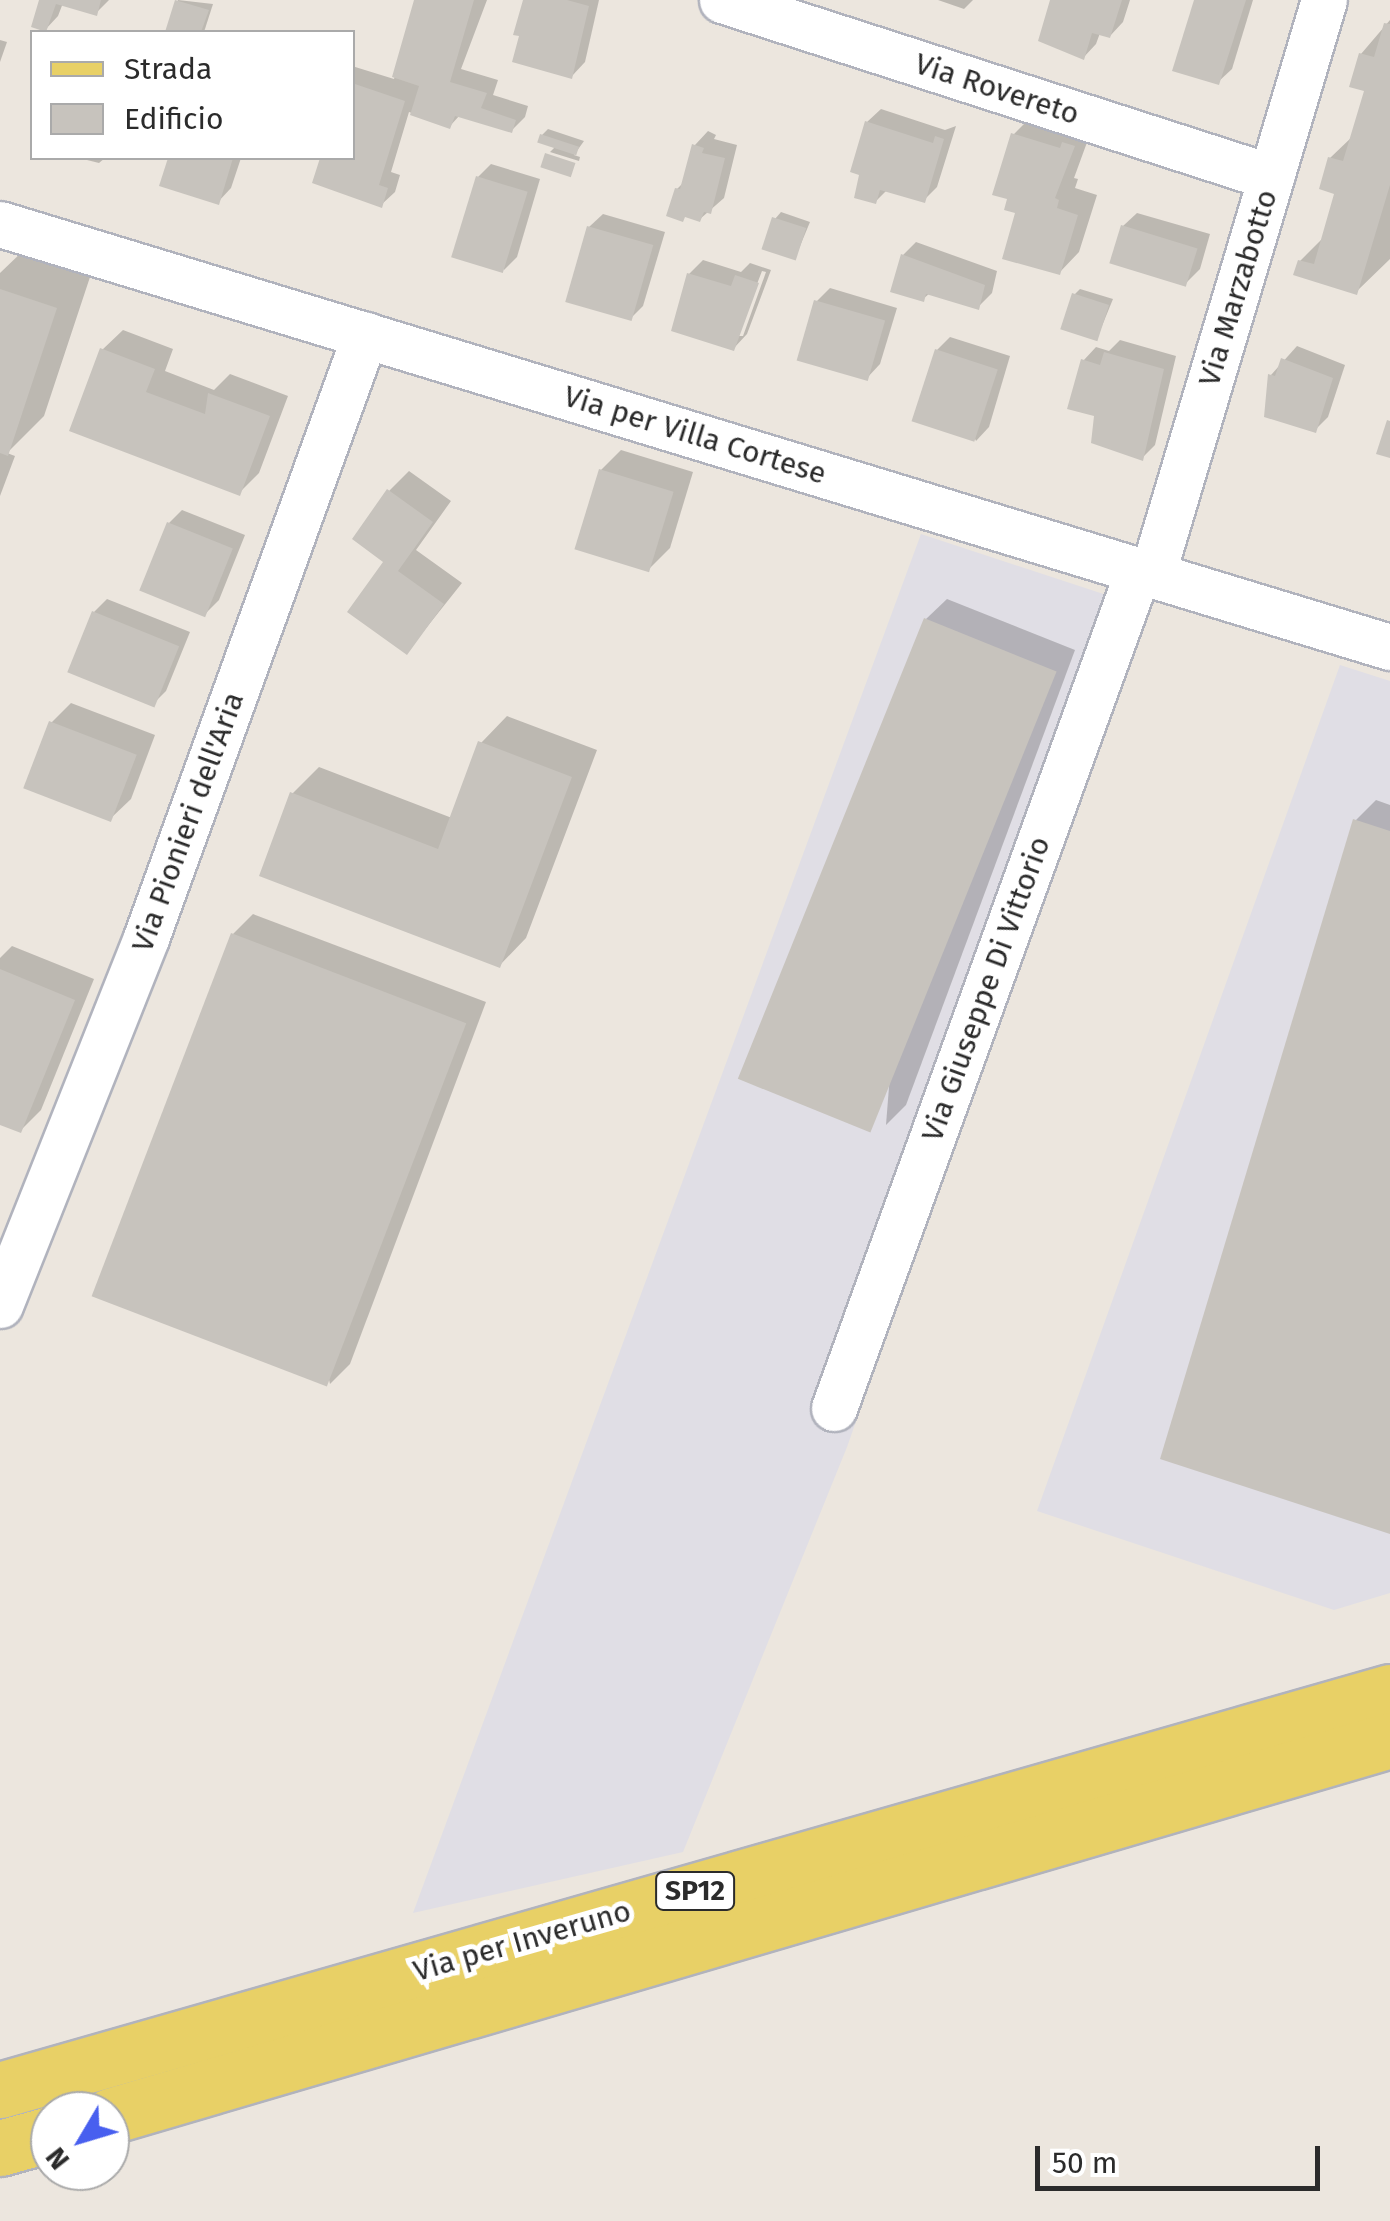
<!DOCTYPE html>
<html>
<head>
<meta charset="utf-8">
<style>
	body { margin:0 }
	#map { position:relative; width:1390px; height:2221px; overflow:hidden; background:#ece6de; font-family:"Fira Sans",sans-serif }
	div>[style] { position:absolute }
	.industrial>* { inset:0; background:#e0dee5 }
	.shadow>* { inset:0; background:#0003 }
	.building>* { inset:0; background:#c7c3bd; transform-origin:0 0 }
	.roads { filter:drop-shadow(2px 0 #b1b3bd) drop-shadow(-2px 0 #b1b3bd) drop-shadow(0 2px #b1b3bd) drop-shadow(0 -2px #b1b3bd) }
	.street>* { height:45px; margin:-22.5px; padding:0 22.5px; transform-origin:22.5px; border-radius:22.5px; background:#fff }
	.primary>* { height:55px; margin:-27.5px; padding:0 27.5px; transform-origin:27.5px; border-radius:27.5px; background:#e8d066 }
	span { translate:-50% -50%; white-space:nowrap; text-align:center; line-height:1.15; -webkit-text-stroke:10px #fff; paint-order:stroke }
	.shield-label span { padding:2px 8px; background:#fff; border:2px solid; border-radius:8px; -webkit-text-stroke-width:0 }
	.shield-label { font-size:28px; color:#2b2b2b; font-weight:700 }
	.street-label { font-size:30px; color:#2b2b2b }
	.legend { position:absolute; left:30px; top:30px; width:325px; height:130px; box-sizing:border-box; background:#fff; border:2px solid #aaa; margin:0; padding:12px 18px; list-style:none; font-size:30px; color:#2b2b2b }
	.legend li { display:flex; align-items:center; gap:20px; height:50px }
	.legend b { width:50px; border:2px solid #aaa }
	.north { position:absolute; left:30px; top:2091px; width:100px; height:100px; box-sizing:border-box; background:#fff; border:2px solid #aaa; border-radius:50%; rotate:232deg; font-size:28px; font-weight:700; line-height:40px; text-align:center; color:#2b2b2b }
	.north::after { content:''; display:block; margin:auto; width:35px; height:45px; background:#485fef; clip-path:polygon(50% 0,100% 100%,50% 72%,0 100%) }
	.scale { position:absolute; left:1035px; top:2146px; width:285px; height:45px; box-sizing:border-box; border:5px solid #2b2b2b; border-top:0; padding-left:12px; font-size:30px; line-height:35px; white-space:nowrap; color:#2b2b2b; -webkit-text-stroke:8px #fff; paint-order:stroke }
</style>
</head>
<body>
<div id="map">
	<div class="industrial">
		<i style="clip-path:polygon(921px 534px,1143px 607px,847px 1447px,683px 1852px,413px 1913px)"></i>
		<i style="clip-path:polygon(1340px 665px,1390px 681px,1390px 1593px,1334px 1610px,1037px 1511px)"></i>
	</div>
	<div class="shadow">
		<i style="clip-path:polygon(42px 0,109px 0,96px 13px,63px 3px,58px 16px,45px 30px)"></i>
		<i style="clip-path:polygon(178px 0,213px 4px,204px 32px,167px 32px)"></i>
		<i style="clip-path:polygon(417px 0,487px 0,461px 69px,498px 80px,493px 95px,528px 106px,525px 117px,511px 131px,460px 115px,450px 126px,409px 112px,391px 172px,400px 175px,395px 192px,381px 205px,316px 181px,323px 158px,352px 158px,352px 66px,394px 79px)"></i>
		<i style="clip-path:polygon(526px 0,599px 0,585px 62px,572px 76px,522px 34px)"></i>
		<i style="clip-path:polygon(938px 0,973px 0,964px 9px)"></i>
		<i style="clip-path:polygon(1053px 0,1130px 0,1123px 22px,1110px 36px,1100px 33px,1096px 44px,1083px 58px)"></i>
		<i style="clip-path:polygon(1197px 0,1253px 0,1232px 69px,1218px 82px)"></i>
		<i style="clip-path:polygon(1390px 20px,1390px 259px,1356px 292px,1300px 261px,1324px 237px,1337px 192px,1330px 158px,1354px 135px,1367px 89px,1361px 54px)"></i>
		<i style="clip-path:polygon(0 40px,7px 42px,0 62px)"></i>
		<i style="clip-path:polygon(881px 109px,945px 130px,956px 126px,937px 187px,924px 200px,888px 189px,876px 201px,867px 122px)"></i>
		<i style="clip-path:polygon(1034px 114px,1093px 126px,1074px 178px,1078px 179px,1075px 188px,1097px 195px,1079px 252px,1059px 273px,1019px 211px,1013px 135px)"></i>
		<i style="clip-path:polygon(548px 129px,584px 141px,574px 155px,580px 157px,579px 161px,550px 152px,556px 146px,542px 135px)"></i>
		<i style="clip-path:polygon(708px 131px,716px 135px,714px 139px,737px 145px,724px 198px,700px 219px,677px 189px,684px 182px,695px 145px)"></i>
		<i style="clip-path:polygon(79px 158px,105px 158px,99px 163px)"></i>
		<i style="clip-path:polygon(171px 158px,241px 158px,231px 188px,218px 202px,162px 185px)"></i>
		<i style="clip-path:polygon(491px 164px,540px 179px,517px 257px,504px 270px,478px 177px)"></i>
		<i style="clip-path:polygon(781px 212px,810px 222px,795px 258px,775px 219px)"></i>
		<i style="clip-path:polygon(1137px 213px,1210px 234px,1200px 269px,1186px 283px,1123px 226px)"></i>
		<i style="clip-path:polygon(603px 214px,665px 232px,643px 306px,629px 320px,589px 227px)"></i>
		<i style="clip-path:polygon(916px 242px,997px 271px,992px 293px,978px 307px,930px 293px,923px 299px,903px 255px)"></i>
		<i style="clip-path:polygon(25px 249px,92px 271px,44px 416px,7px 453px,15px 456px,0 496px,0 273px)"></i>
		<i style="clip-path:polygon(evenodd,703px 260px,741px 272px,750px 263px,771px 270px,747px 334px,734px 348px,689px 274px,703px 260px,762px 271px,766px 272px,743px 336px,737px 336px,762px 271px)"></i>
		<i style="clip-path:polygon(830px 288px,897px 308px,880px 364px,867px 378px,816px 302px)"></i>
		<i style="clip-path:polygon(1080px 289px,1113px 299px,1097px 338px,1074px 295px)"></i>
		<i style="clip-path:polygon(123px 330px,173px 349px,165px 371px,214px 390px,230px 374px,288px 396px,259px 473px,239px 493px,102px 350px)"></i>
		<i style="clip-path:polygon(950px 337px,1010px 356px,989px 427px,976px 441px,937px 350px)"></i>
		<i style="clip-path:polygon(1120px 340px,1176px 356px,1155px 445px,1142px 458px,1097px 415px,1083px 361px,1096px 347px,1109px 351px)"></i>
		<i style="clip-path:polygon(1297px 346px,1345px 365px,1328px 417px,1315px 430px,1271px 375px)"></i>
		<i style="clip-path:polygon(621px 450px,693px 472px,670px 548px,649px 569px,601px 470px)"></i>
		<i style="clip-path:polygon(409px 471px,451px 501px,416px 550px,462px 583px,407px 652px,387px 561px,389px 491px)"></i>
		<i style="clip-path:polygon(182px 510px,245px 535px,219px 600px,205px 614px,169px 523px)"></i>
		<i style="clip-path:polygon(107px 599px,190px 632px,166px 691px,153px 704px,94px 612px)"></i>
		<i style="clip-path:polygon(947px 599px,1075px 650px,906px 1105px,886px 1125px,926px 619px)"></i>
		<i style="clip-path:polygon(71px 703px,155px 735px,131px 799px,110px 819px,51px 723px)"></i>
		<i style="clip-path:polygon(507px 716px,597px 750px,526px 938px,500px 965px,292px 794px,319px 767px,452px 818px,481px 743px)"></i>
		<i style="clip-path:polygon(1376px 800px,1390px 805px,1390px 1531px,1355px 821px)"></i>
		<i style="clip-path:polygon(253px 914px,486px 1002px,350px 1364px,330px 1384px,233px 934px)"></i>
		<i style="clip-path:polygon(12px 946px,94px 979px,41px 1110px,21px 1130px,0 1122px,0 958px)"></i>
	</div>
	<div class="building">
		<i style="clip-path:polygon(39px 0,101px 0,97px 16px,56px 4px,46px 32px,31px 27px)"></i>
		<i style="clip-path:polygon(175px 0,209px 10px,201px 32px,165px 32px)"></i>
		<i style="clip-path:polygon(414px 0,474px 0,450px 82px,487px 93px,481px 108px,516px 120px,512px 133px,455px 116px,450px 129px,410px 115px,419px 86px,392px 77px)"></i>
		<i style="clip-path:polygon(523px 0,567px 0,589px 6px,572px 79px,512px 62px,519px 36px,513px 35px)"></i>
		<i style="clip-path:polygon(1050px 0,1122px 0,1110px 38px,1092px 33px,1084px 60px,1038px 41px)"></i>
		<i style="clip-path:polygon(1194px 0,1246px 0,1219px 85px,1172px 71px)"></i>
		<i style="clip-path:polygon(1384px 23px,1390px 24px,1390px 185px,1357px 295px,1293px 275px,1298px 260px,1314px 264px,1334px 194px,1319px 189px,1328px 157px,1343px 161px,1364px 91px,1349px 87px,1359px 53px,1374px 57px)"></i>
		<i style="clip-path:polygon(352px 83px,405px 101px,379px 185px,388px 188px,382px 208px,312px 183px,320px 158px,352px 158px)"></i>
		<i style="clip-path:polygon(865px 121px,933px 143px,935px 136px,944px 139px,925px 203px,880px 190px,876px 204px,854px 198px,859px 175px,850px 172px)"></i>
		<i style="clip-path:polygon(1011px 133px,1060px 148px,1062px 142px,1075px 146px,1055px 198px,1059px 200px,1057px 208px,1078px 215px,1060px 275px,1002px 259px,1015px 213px,1004px 210px,1007px 199px,992px 195px)"></i>
		<i style="left:540px;top:134px;width:41px;height:9px;rotate:18deg"></i>
		<i style="clip-path:polygon(692px 144px,704px 148px,702px 153px,725px 158px,711px 214px,704px 212px,700px 222px,685px 217px,683px 222px,666px 216px,675px 188px,680px 189px)"></i>
		<i style="left:545px;top:153px;width:32px;height:15px;rotate:18deg"></i>
		<i style="clip-path:polygon(168px 158px,233px 158px,219px 205px,159px 186px)"></i>
		<i style="left:476px;top:176px;width:54px;height:85px;rotate:17deg"></i>
		<i style="left:772px;top:217px;width:36px;height:34px;rotate:18deg"></i>
		<i style="left:1121px;top:225px;width:80px;height:40px;rotate:17deg"></i>
		<i style="left:587px;top:226px;width:69px;height:79px;rotate:16deg"></i>
		<i style="clip-path:polygon(901px 254px,985px 285px,979px 310px,926px 294px,924px 302px,890px 292px)"></i>
		<i style="clip-path:polygon(687px 273px,731px 286px,735px 275px,759px 283px,734px 351px,671px 331px)"></i>
		<i style="clip-path:polygon(0 289px,57px 308px,8px 456px,0 453px)"></i>
		<i style="left:1072px;top:293px;width:39px;height:38px;rotate:18deg"></i>
		<i style="left:814px;top:300px;width:74px;height:63px;rotate:16deg"></i>
		<i style="clip-path:polygon(100px 348px,155px 369px,146px 392px,205px 414px,208px 393px,270px 416px,240px 496px,69px 431px)"></i>
		<i style="left:935px;top:349px;width:66px;height:76px;rotate:18deg"></i>
		<i style="clip-path:polygon(1104px 352px,1164px 369px,1143px 461px,1091px 443px,1094px 416px,1067px 409px,1081px 359px,1100px 365px)"></i>
		<i style="clip-path:polygon(1281px 358px,1333px 378px,1316px 433px,1264px 417px,1268px 374px,1275px 376px)"></i>
		<i style="clip-path:polygon(1387px 420px,1390px 421px,1390px 458px,1376px 454px)"></i>
		<i style="left:599px;top:469px;width:78px;height:84px;rotate:17deg"></i>
		<i style="clip-path:polygon(387px 489px,433px 522px,398px 571px,444px 604px,407px 655px,347px 612px,383px 562px,352px 539px)"></i>
		<i style="left:167px;top:522px;width:71px;height:74px;rotate:22deg"></i>
		<i style="left:92px;top:611px;width:94px;height:66px;rotate:22deg"></i>
		<i style="left:924px;top:618px;width:143px;height:497px;rotate:22deg"></i>
		<i style="left:49px;top:721px;width:94px;height:72px;rotate:21deg"></i>
		<i style="clip-path:polygon(478px 741px,572px 777px,500px 968px,259px 876px,290px 792px,438px 849px)"></i>
		<i style="clip-path:polygon(1353px 819px,1390px 831px,1390px 1534px,1160px 1459px)"></i>
		<i style="left:231px;top:933px;width:252px;height:389px;rotate:21deg"></i>
		<i style="clip-path:polygon(0 969px,75px 1000px,21px 1133px,0 1125px)"></i>
	</div>
	<div class="roads">
		<div class="street">
			<i style="left:722px;top:0;width:577px;rotate:17.87deg"></i>
			<i style="left:0;top:224px;width:1453px;rotate:16.93deg"></i>
			<i style="left:1152px;top:575px;width:600px;rotate:-73.35deg"></i>
			<i style="left:0;top:1305px;width:395px;rotate:-68.3deg"></i>
			<i style="left:146px;top:938px;width:642px;rotate:-70.04deg"></i>
			<i style="left:834px;top:1408px;width:890px;rotate:-70.04deg"></i>
		</div>
		<div class="primary">
			<i style="left:0;top:2090px;width:1446px;rotate:-15.98deg"></i>
			<i style="left:110px;top:2116px;width:1334px;rotate:-16.37deg"></i>
			<i style="left:0;top:2148px;width:52px;rotate:-15.6deg"></i>
		</div>
	</div>
	<div class="shield-label">
		<span style="left:695px;top:1891px">SP12</span>
	</div>
	<div class="street-label">
		<span style="left:997px;top:89px;rotate:18deg">Via Rovereto</span>
		<span style="left:1238px;top:288px;rotate:-73deg">Via Marzabotto</span>
		<span style="left:695px;top:435px;rotate:17deg">Via per Villa Cortese</span>
		<span style="left:188px;top:822px;rotate:-70deg">Via Pionieri dell'Aria</span>
		<span style="left:986px;top:989px;rotate:-70deg">Via Giuseppe Di Vittorio</span>
		<span style="left:522px;top:1941px;rotate:-16deg">Via per Inveruno</span>
	</div>
	<ul class="legend">
	<li><b style="height:12px;background:#e8d066"></b>Strada</li>
	<li><b style="height:28px;background:#c7c3bd"></b>Edificio</li>
	</ul>
	<div class="north">N</div>
	<div class="scale">50 m</div>
</div>
</body>
</html>
